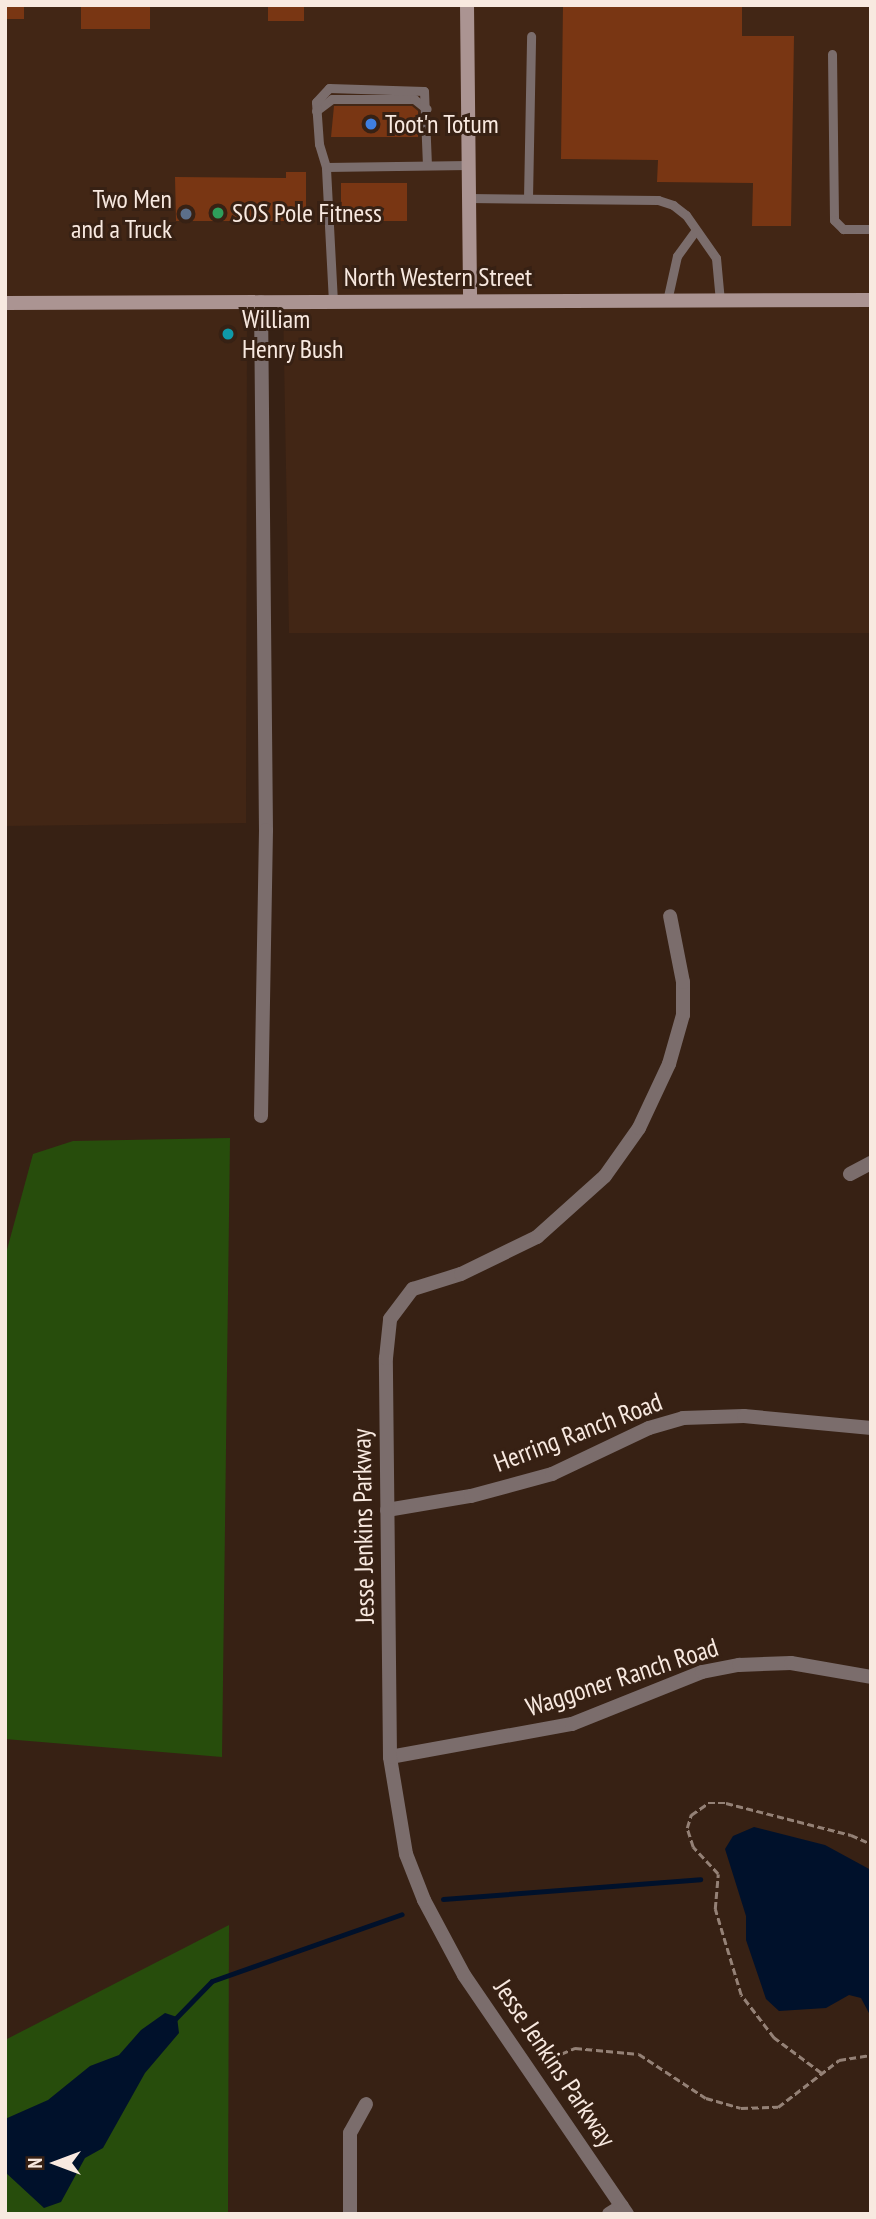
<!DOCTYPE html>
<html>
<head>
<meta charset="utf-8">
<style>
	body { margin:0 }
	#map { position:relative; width:876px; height:2219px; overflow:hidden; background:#372114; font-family:"PT Sans Narrow",sans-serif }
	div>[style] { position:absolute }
	.built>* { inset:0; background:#422615 }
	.green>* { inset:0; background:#274d0c }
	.water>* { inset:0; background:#00112b }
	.stream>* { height:5px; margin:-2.5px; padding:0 2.5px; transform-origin:2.5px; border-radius:2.5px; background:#00112b }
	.building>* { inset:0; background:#793613; transform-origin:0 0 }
	.path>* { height:2.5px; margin-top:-1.25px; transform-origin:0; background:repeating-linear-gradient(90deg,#948176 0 7px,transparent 0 10.5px) }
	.lane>* { height:9px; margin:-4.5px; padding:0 4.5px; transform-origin:4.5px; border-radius:4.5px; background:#7b6d6c }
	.street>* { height:14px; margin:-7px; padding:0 7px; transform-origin:7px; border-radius:7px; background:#7b6d6c }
	.secondary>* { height:14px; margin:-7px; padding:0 7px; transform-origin:7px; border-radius:7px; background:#ab9492 }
	.dots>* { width:19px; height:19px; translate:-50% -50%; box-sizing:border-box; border:4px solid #372114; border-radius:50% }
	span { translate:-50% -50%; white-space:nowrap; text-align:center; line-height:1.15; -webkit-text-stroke:6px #372114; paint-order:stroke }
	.poi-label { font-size:26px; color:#f8e9e0 }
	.left { translate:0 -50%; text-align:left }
	.right { translate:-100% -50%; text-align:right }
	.street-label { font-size:26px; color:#f8e9e0 }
	.frame { position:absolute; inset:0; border:7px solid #f8e9e0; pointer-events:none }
	.north { position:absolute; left:21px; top:2128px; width:70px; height:70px; -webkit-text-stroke:5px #372114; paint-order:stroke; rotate:270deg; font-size:19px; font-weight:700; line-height:28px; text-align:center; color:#f8e9e0 }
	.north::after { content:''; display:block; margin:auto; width:24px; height:32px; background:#f8e9e0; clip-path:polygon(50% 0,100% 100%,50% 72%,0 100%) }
</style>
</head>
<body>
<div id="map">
	<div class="built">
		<i style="clip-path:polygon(5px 5px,871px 5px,871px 633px,289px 633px,283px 302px,247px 303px,246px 823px,5px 826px)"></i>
	</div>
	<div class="green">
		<i style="clip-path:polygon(230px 1138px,222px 1757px,5px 1739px,5px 1257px,33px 1154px,73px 1141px)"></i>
		<i style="clip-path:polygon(229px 1925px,228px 2214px,5px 2214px,5px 2040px)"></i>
	</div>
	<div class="water">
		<i style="clip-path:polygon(754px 1827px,825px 1845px,871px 1870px,871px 2017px,861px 1998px,849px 1995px,826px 2008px,779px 2011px,766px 1999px,746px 1940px,746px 1916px,725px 1849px,733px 1836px)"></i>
		<i style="clip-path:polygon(165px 2013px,177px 2017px,179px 2033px,145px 2073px,103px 2148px,85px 2158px,61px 2202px,44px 2208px,5px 2172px,5px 2119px,48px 2100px,90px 2066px,119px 2055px,141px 2030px)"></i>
	</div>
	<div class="stream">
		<i style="left:443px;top:1899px;width:258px;rotate:-4.4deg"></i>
		<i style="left:174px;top:2020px;width:54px;rotate:-45.7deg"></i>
		<i style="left:212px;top:1981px;width:201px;rotate:-19.4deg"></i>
	</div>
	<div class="building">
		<i style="left:5px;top:5px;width:19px;height:14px"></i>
		<i style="left:81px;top:5px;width:69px;height:24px"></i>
		<i style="left:268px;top:5px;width:36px;height:16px"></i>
		<i style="clip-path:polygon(563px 5px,742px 5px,742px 36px,794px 36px,791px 226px,752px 226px,753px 183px,657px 182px,658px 160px,561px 159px)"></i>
		<i style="clip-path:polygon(334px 106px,412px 106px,418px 111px,418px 137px,331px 137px)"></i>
		<i style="clip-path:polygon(286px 172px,306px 172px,306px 221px,176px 221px,175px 177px,286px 178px)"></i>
		<i style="left:407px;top:183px;width:38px;height:66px;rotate:90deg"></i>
	</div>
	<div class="path">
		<i style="left:542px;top:2062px;width:36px;rotate:-23deg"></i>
		<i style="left:575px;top:2048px;width:64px;rotate:5.4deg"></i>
		<i style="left:639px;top:2054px;width:80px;rotate:33.3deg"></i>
		<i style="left:706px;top:2098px;width:36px;rotate:16deg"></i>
		<i style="left:741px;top:2108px;width:37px;rotate:-2deg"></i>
		<i style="left:778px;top:2107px;width:77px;rotate:-37.6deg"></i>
		<i style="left:839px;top:2060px;width:32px;rotate:-9deg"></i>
		<i style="left:821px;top:2073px;width:59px;rotate:-143.3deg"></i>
		<i style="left:774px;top:2038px;width:54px;rotate:-127.5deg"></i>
		<i style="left:741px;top:1995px;width:90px;rotate:-106.8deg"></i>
		<i style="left:715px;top:1909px;width:35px;rotate:-85deg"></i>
		<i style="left:718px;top:1874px;width:37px;rotate:-133deg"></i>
		<i style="left:693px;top:1847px;width:20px;rotate:-108deg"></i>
		<i style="left:687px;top:1828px;width:14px;rotate:-73deg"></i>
		<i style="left:691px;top:1815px;width:21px;rotate:-35deg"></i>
		<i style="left:708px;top:1803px;width:18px"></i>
		<i style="left:726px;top:1803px;width:129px;rotate:14.4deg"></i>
		<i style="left:851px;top:1835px;width:22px;rotate:24deg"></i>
	</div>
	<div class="lane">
		<i style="left:832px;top:54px;width:166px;rotate:89.3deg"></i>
		<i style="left:834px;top:220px;width:13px;rotate:45deg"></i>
		<i style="left:843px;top:229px;width:28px"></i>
		<i style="left:316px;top:111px;width:20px;rotate:-37deg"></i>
		<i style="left:332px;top:99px;width:82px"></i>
		<i style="left:414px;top:99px;width:16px;rotate:38deg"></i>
		<i style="left:326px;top:167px;width:24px;rotate:-107deg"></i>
		<i style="left:319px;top:144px;width:42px;rotate:-94.1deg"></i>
		<i style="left:316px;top:102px;width:19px;rotate:-47deg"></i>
		<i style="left:329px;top:88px;width:95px;rotate:1.8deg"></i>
		<i style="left:424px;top:91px;width:74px;rotate:87.7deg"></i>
		<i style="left:468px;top:198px;width:190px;rotate:0.6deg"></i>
		<i style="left:658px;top:200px;width:16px;rotate:18deg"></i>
		<i style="left:673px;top:205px;width:16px;rotate:38deg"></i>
		<i style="left:686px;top:215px;width:52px;rotate:55.1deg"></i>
		<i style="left:716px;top:258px;width:43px;rotate:84.7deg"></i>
		<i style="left:528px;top:198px;width:162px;rotate:-88.9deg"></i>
		<i style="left:667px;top:301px;width:46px;rotate:-77.5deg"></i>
		<i style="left:677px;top:256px;width:31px;rotate:-54deg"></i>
		<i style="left:333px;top:302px;width:135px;rotate:-93deg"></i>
		<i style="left:326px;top:167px;width:142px;rotate:-0.8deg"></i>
	</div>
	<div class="street">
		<i style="left:261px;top:302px;width:528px;rotate:89.46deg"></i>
		<i style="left:266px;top:830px;width:286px;rotate:91deg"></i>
		<i style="left:850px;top:1174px;width:24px;rotate:-28deg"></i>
		<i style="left:387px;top:1510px;width:85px;rotate:-9.5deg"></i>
		<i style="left:471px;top:1496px;width:84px;rotate:-15.2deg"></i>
		<i style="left:552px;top:1474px;width:107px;rotate:-25.4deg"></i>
		<i style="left:649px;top:1428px;width:35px;rotate:-16deg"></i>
		<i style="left:683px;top:1418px;width:61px;rotate:-1.9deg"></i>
		<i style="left:744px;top:1416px;width:128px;rotate:5.4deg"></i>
		<i style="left:390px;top:1757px;width:185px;rotate:-10.3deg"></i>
		<i style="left:572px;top:1724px;width:140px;rotate:-21.8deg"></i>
		<i style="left:702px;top:1672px;width:38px;rotate:-11deg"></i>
		<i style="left:739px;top:1665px;width:52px;rotate:-2.2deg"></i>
		<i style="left:791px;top:1663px;width:81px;rotate:9.9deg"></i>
		<i style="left:350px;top:2214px;width:81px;rotate:-90deg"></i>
		<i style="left:350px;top:2133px;width:33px;rotate:-61deg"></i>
		<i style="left:609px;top:2214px;width:15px;rotate:-32deg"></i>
		<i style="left:627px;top:2214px;width:289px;rotate:-124.3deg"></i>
		<i style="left:464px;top:1975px;width:85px;rotate:-118.1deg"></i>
		<i style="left:424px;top:1900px;width:49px;rotate:-111.4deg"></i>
		<i style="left:406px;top:1854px;width:98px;rotate:-99.4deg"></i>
		<i style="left:390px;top:1757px;width:399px;rotate:-90.6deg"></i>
		<i style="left:386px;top:1358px;width:39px;rotate:-84deg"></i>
		<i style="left:390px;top:1319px;width:38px;rotate:-53deg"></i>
		<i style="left:413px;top:1289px;width:50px;rotate:-17.4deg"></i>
		<i style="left:461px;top:1274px;width:85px;rotate:-26deg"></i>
		<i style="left:537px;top:1237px;width:91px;rotate:-41.9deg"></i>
		<i style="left:605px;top:1176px;width:59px;rotate:-54.7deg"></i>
		<i style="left:639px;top:1128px;width:71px;rotate:-64.9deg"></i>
		<i style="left:669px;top:1064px;width:51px;rotate:-74.1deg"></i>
		<i style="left:683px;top:1015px;width:33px;rotate:-90deg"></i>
		<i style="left:683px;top:982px;width:67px;rotate:-101.1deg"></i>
	</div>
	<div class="secondary">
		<i style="left:467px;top:5px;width:296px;rotate:89.4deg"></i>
		<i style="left:5px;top:303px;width:866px;rotate:-0.2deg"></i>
	</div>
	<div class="dots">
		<i style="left:371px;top:124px;background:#3f7fe0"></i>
		<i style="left:218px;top:213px;background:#2e9e5b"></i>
		<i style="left:186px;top:214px;background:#5c6f8a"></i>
		<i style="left:228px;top:334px;background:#0f9aa8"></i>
	</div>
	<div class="poi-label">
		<span class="left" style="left:385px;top:124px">Toot'n Totum</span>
		<span class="right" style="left:172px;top:214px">Two Men<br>and a Truck</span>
		<span class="left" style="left:232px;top:213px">SOS Pole Fitness</span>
		<span class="left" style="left:242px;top:334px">William<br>Henry Bush</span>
	</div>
	<div class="street-label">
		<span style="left:438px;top:277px">North Western Street</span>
		<span style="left:578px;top:1432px;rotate:-21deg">Herring Ranch Road</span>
		<span style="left:363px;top:1526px;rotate:-91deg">Jesse Jenkins Parkway</span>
		<span style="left:622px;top:1677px;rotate:-18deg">Waggoner Ranch Road</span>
		<span style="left:555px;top:2063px;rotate:56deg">Jesse Jenkins Parkway</span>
	</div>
	<div class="frame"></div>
	<div class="north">N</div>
</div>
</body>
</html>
